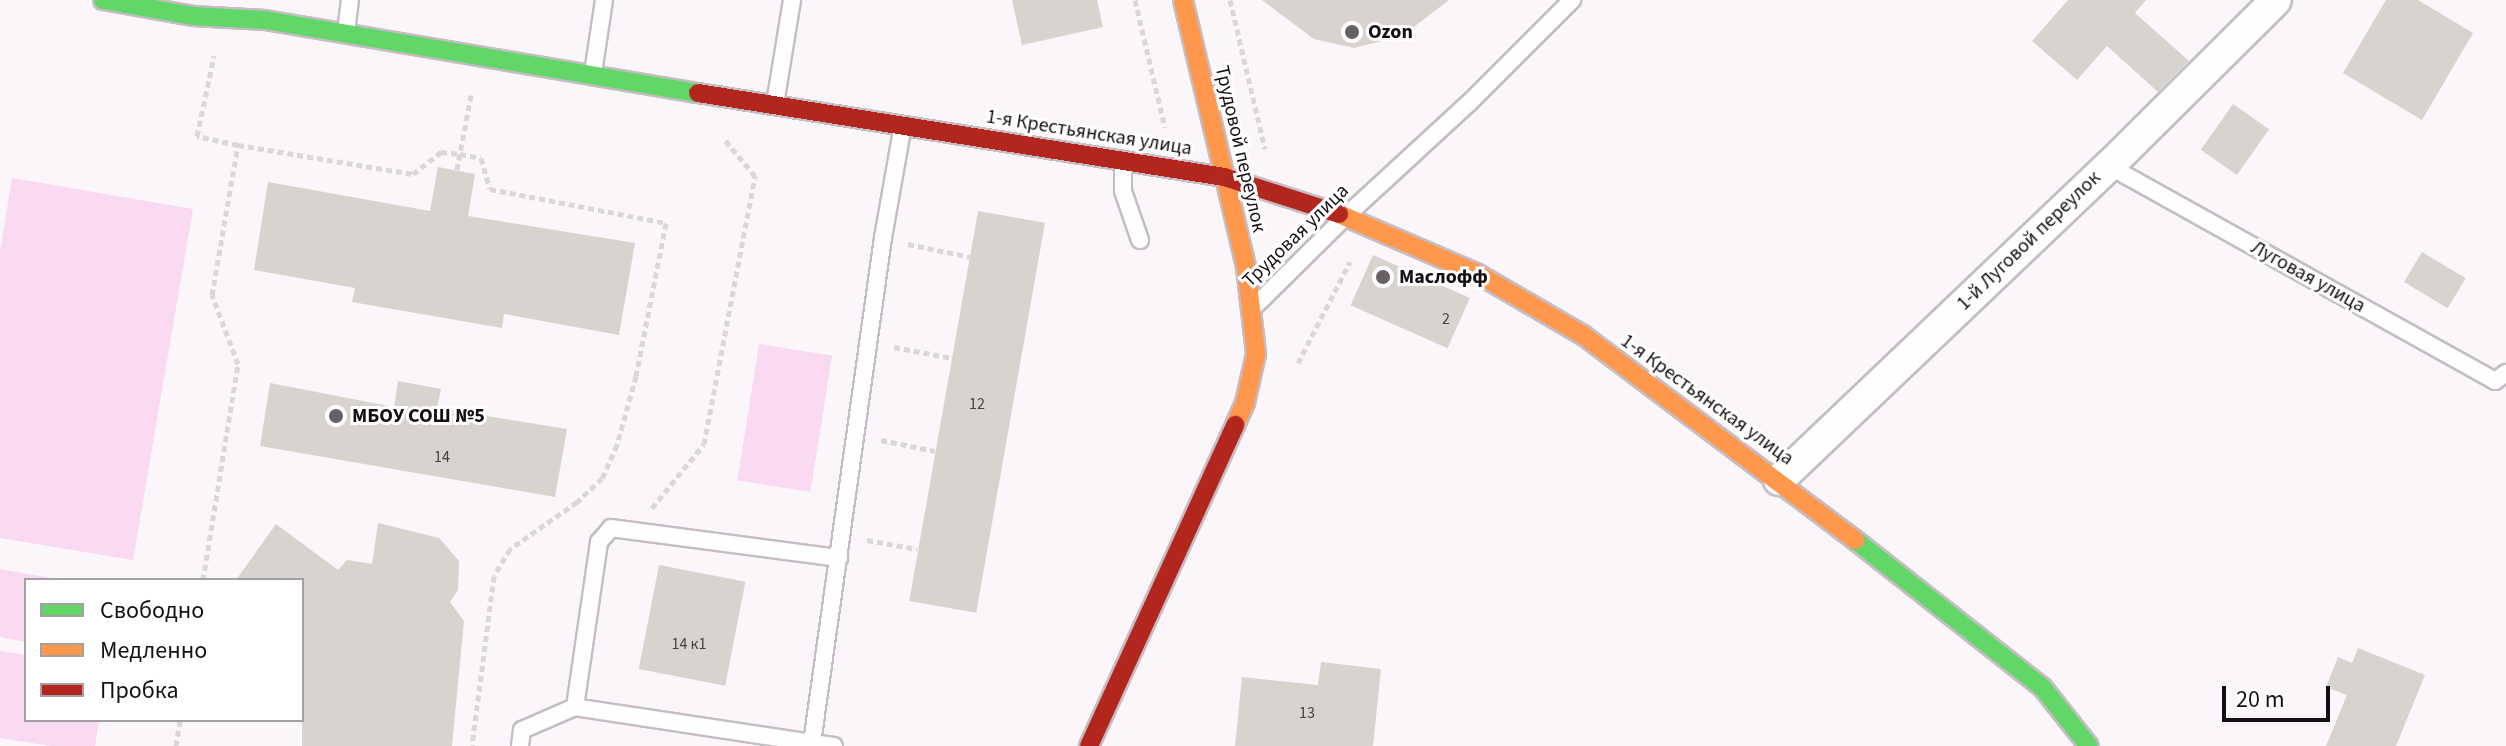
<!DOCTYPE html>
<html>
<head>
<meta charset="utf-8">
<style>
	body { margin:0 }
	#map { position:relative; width:2506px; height:746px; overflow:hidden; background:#fbf6fa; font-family:"Source Sans 3",sans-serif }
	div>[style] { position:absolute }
	.green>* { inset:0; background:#fadaf2; transform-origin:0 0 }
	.building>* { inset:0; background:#d7d3cf; transform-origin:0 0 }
	.path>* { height:5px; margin-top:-2.5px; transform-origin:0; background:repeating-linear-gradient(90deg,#dad7d9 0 6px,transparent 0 10px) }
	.roads { filter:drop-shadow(2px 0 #c5bdc3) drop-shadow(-2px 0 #c5bdc3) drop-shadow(0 2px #c5bdc3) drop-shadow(0 -2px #c5bdc3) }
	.lane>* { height:16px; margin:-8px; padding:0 8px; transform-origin:8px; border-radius:8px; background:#fefefe }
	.street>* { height:30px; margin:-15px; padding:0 15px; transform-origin:15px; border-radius:15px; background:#fefefe }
	.fast>* { height:18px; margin:-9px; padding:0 9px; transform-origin:9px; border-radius:9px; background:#63d668 }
	.slow>* { height:18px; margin:-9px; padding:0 9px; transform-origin:9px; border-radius:9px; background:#ff974d }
	.jam>* { height:18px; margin:-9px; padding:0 9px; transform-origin:9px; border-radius:9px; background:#b3261e }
	.dots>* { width:22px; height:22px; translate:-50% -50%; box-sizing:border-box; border:4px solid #fff; border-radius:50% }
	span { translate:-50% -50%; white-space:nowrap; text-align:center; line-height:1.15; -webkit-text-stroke:6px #fff; paint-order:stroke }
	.number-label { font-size:16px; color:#484044 }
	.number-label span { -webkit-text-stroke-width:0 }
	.poi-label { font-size:20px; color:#180f16; font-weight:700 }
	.left { translate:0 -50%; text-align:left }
	.street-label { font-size:20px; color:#180f16 }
	.legend { position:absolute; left:24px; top:578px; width:280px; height:144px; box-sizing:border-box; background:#fff; border:2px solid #a39fa2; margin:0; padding:10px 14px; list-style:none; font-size:24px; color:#180f16 }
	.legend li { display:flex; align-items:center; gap:16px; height:40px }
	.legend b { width:40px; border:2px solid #a39fa2 }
	.scale { position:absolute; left:2222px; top:686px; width:108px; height:36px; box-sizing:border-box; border:4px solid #180f16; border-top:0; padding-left:10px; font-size:24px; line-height:28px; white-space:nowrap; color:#180f16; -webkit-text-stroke:6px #fff; paint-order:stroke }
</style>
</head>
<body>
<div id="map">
	<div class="green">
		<i style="clip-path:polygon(12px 178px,193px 209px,133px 560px,0 538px,0 252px)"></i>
		<i style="left:759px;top:344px;width:74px;height:138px;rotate:9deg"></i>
		<i style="clip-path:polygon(0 569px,63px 580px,26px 580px,26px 642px,0 637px)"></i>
		<i style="clip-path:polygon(0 651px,26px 655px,26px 720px,99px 720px,95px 746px,50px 746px,0 738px)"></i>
	</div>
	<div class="building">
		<i style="clip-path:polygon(1012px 0,1097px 0,1103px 27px,1022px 45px)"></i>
		<i style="clip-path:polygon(1262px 0,1449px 0,1402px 36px,1354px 48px,1314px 39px)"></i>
		<i style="clip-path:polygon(2068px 0,2146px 0,2135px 13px,2189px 61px,2158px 92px,2107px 46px,2077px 80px,2032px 41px)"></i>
		<i style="clip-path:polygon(2386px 0,2418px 0,2473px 33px,2422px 120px,2343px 73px)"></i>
		<i style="left:2233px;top:104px;width:44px;height:56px;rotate:35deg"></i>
		<i style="clip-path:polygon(438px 167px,475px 174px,468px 216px,635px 243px,619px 335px,504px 314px,502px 328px,352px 302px,355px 288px,254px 270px,268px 182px,430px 211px)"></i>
		<i style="left:978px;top:211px;width:68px;height:396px;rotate:10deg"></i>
		<i style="left:2422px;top:252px;width:51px;height:35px;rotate:31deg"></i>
		<i style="left:1373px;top:255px;width:106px;height:55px;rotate:24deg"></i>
		<i style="clip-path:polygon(398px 381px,441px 389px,437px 408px,567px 429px,555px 497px,260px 446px,270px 383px,394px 407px)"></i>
		<i style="clip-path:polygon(378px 523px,439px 538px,459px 561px,458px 590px,450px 602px,464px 621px,452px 746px,302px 746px,302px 580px,236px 580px,276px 524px,338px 570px,347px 560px,372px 564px)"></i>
		<i style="left:659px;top:565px;width:88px;height:106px;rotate:11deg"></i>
		<i style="clip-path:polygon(2358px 648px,2425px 675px,2396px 746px,2326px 746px,2347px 695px,2326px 687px,2338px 657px,2352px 663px)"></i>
		<i style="clip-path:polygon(1321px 662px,1381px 669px,1373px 746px,1235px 746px,1242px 677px,1318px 685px)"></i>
	</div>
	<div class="path">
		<i style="left:1135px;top:0;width:131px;rotate:76.8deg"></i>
		<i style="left:1230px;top:0;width:153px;rotate:76.8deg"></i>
		<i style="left:471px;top:95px;width:60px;rotate:100.6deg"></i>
		<i style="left:460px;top:154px;width:21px;rotate:11deg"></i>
		<i style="left:481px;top:158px;width:32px;rotate:74deg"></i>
		<i style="left:490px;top:189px;width:179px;rotate:10.9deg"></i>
		<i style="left:666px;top:223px;width:156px;rotate:101.1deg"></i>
		<i style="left:636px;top:376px;width:72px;rotate:105.4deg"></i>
		<i style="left:617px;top:445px;width:36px;rotate:114deg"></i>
		<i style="left:602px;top:478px;width:35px;rotate:136deg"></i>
		<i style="left:577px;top:502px;width:82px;rotate:145deg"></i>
		<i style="left:510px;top:549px;width:31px;rotate:121deg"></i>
		<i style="left:494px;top:576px;width:171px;rotate:97.4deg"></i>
		<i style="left:238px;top:145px;width:177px;rotate:9.4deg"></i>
		<i style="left:413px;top:174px;width:36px;rotate:-38deg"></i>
		<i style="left:441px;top:152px;width:19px;rotate:6deg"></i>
		<i style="left:460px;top:154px;width:16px;rotate:101deg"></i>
		<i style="left:908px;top:244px;width:63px;rotate:11.8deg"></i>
		<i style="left:894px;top:347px;width:59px;rotate:10.7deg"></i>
		<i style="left:1298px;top:363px;width:114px;rotate:-62.8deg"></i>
		<i style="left:881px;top:440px;width:55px;rotate:11.5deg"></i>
		<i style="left:652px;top:508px;width:82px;rotate:-50.9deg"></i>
		<i style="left:704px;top:444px;width:273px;rotate:-79.2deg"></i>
		<i style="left:755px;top:176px;width:47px;rotate:-129.8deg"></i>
		<i style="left:867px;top:540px;width:51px;rotate:10.2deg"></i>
		<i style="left:203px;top:580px;width:219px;rotate:-80.8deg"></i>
		<i style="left:238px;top:364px;width:74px;rotate:-110.6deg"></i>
		<i style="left:212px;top:295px;width:152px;rotate:-80.2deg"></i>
		<i style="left:238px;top:145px;width:42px;rotate:-167.6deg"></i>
		<i style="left:197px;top:136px;width:82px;rotate:-78deg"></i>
		<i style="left:176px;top:746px;width:26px;rotate:-81deg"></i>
	</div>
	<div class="roads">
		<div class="lane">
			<i style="left:346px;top:32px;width:32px;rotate:-83deg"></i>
			<i style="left:593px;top:73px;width:74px;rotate:-81.4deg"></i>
			<i style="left:775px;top:104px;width:105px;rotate:-80.7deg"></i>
			<i style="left:1123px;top:160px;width:31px;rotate:90deg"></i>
			<i style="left:1123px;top:191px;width:52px;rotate:70.9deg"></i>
			<i style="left:2109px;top:166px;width:442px;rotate:29.1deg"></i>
			<i style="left:2495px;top:381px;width:14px;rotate:-36deg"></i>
			<i style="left:1257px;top:304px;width:125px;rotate:-44.7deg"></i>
			<i style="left:1346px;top:216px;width:167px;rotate:-42.6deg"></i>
			<i style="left:1469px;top:103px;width:146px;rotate:-45deg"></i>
			<i style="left:520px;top:746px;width:16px;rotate:-83deg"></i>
			<i style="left:522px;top:730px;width:58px;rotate:-23.5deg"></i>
			<i style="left:811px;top:746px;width:3px;rotate:-72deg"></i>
			<i style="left:812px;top:743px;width:240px;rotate:-171.4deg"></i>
			<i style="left:575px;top:707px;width:167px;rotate:-81.7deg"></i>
			<i style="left:599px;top:542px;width:18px;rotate:-49deg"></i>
			<i style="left:611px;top:528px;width:230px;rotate:7.5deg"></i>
			<i style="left:834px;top:746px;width:22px;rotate:-172deg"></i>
			<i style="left:812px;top:743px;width:510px;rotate:-82deg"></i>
			<i style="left:883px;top:238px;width:110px;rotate:-80deg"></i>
		</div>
		<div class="street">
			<i style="left:1779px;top:480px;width:456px;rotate:-43.6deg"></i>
			<i style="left:2109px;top:166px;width:235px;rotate:-44.8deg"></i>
		</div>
		<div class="fast">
			<i style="left:103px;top:0;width:91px;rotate:10.1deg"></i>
			<i style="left:193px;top:16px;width:72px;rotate:3.2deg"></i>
			<i style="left:265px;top:20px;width:439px;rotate:9.6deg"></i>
			<i style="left:1855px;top:540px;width:238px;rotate:38.2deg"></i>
			<i style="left:2042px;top:687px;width:75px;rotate:51.5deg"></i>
		</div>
		<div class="slow">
			<i style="left:1183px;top:0;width:274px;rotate:76.7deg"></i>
			<i style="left:1246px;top:267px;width:88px;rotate:83.4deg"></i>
			<i style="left:1256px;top:354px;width:50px;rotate:102.7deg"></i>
			<i style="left:1245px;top:403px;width:24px;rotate:114deg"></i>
			<i style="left:1339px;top:214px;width:151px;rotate:23.3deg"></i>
			<i style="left:1478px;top:274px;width:121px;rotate:30.2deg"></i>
			<i style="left:1583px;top:335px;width:341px;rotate:37deg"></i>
		</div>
		<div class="jam">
			<i style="left:698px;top:93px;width:533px;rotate:9.07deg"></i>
			<i style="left:1224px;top:177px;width:121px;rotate:17.8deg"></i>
			<i style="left:1089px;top:746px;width:353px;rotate:-65.5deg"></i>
		</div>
	</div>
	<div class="dots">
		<i style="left:1352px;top:32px;background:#676066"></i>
		<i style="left:1383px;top:277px;background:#676066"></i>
		<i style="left:336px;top:416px;background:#676066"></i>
	</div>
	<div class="number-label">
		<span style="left:1446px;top:319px">2</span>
		<span style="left:977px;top:404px">12</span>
		<span style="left:442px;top:457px">14</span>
		<span style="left:689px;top:644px">14 к1</span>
		<span style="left:1307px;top:713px">13</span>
	</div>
	<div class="poi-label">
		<span class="left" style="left:1368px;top:32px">Ozon</span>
		<span class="left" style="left:1399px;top:277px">Маслофф</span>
		<span class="left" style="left:352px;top:416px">МБОУ СОШ №5</span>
	</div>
	<div class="street-label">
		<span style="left:1089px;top:133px;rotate:9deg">1-я Крестьянская улица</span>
		<span style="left:1240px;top:149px;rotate:77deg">Трудовой переулок</span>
		<span style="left:1296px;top:236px;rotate:-44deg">Трудовая улица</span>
		<span style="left:2029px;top:241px;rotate:-44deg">1-й Луговой переулок</span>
		<span style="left:2308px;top:277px;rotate:29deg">Луговая улица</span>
		<span style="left:1707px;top:400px;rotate:36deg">1-я Крестьянская улица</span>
	</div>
	<ul class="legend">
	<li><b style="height:10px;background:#63d668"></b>Свободно</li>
	<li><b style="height:10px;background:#ff974d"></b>Медленно</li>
	<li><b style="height:10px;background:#b3261e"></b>Пробка</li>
	</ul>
	<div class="scale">20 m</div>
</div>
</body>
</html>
